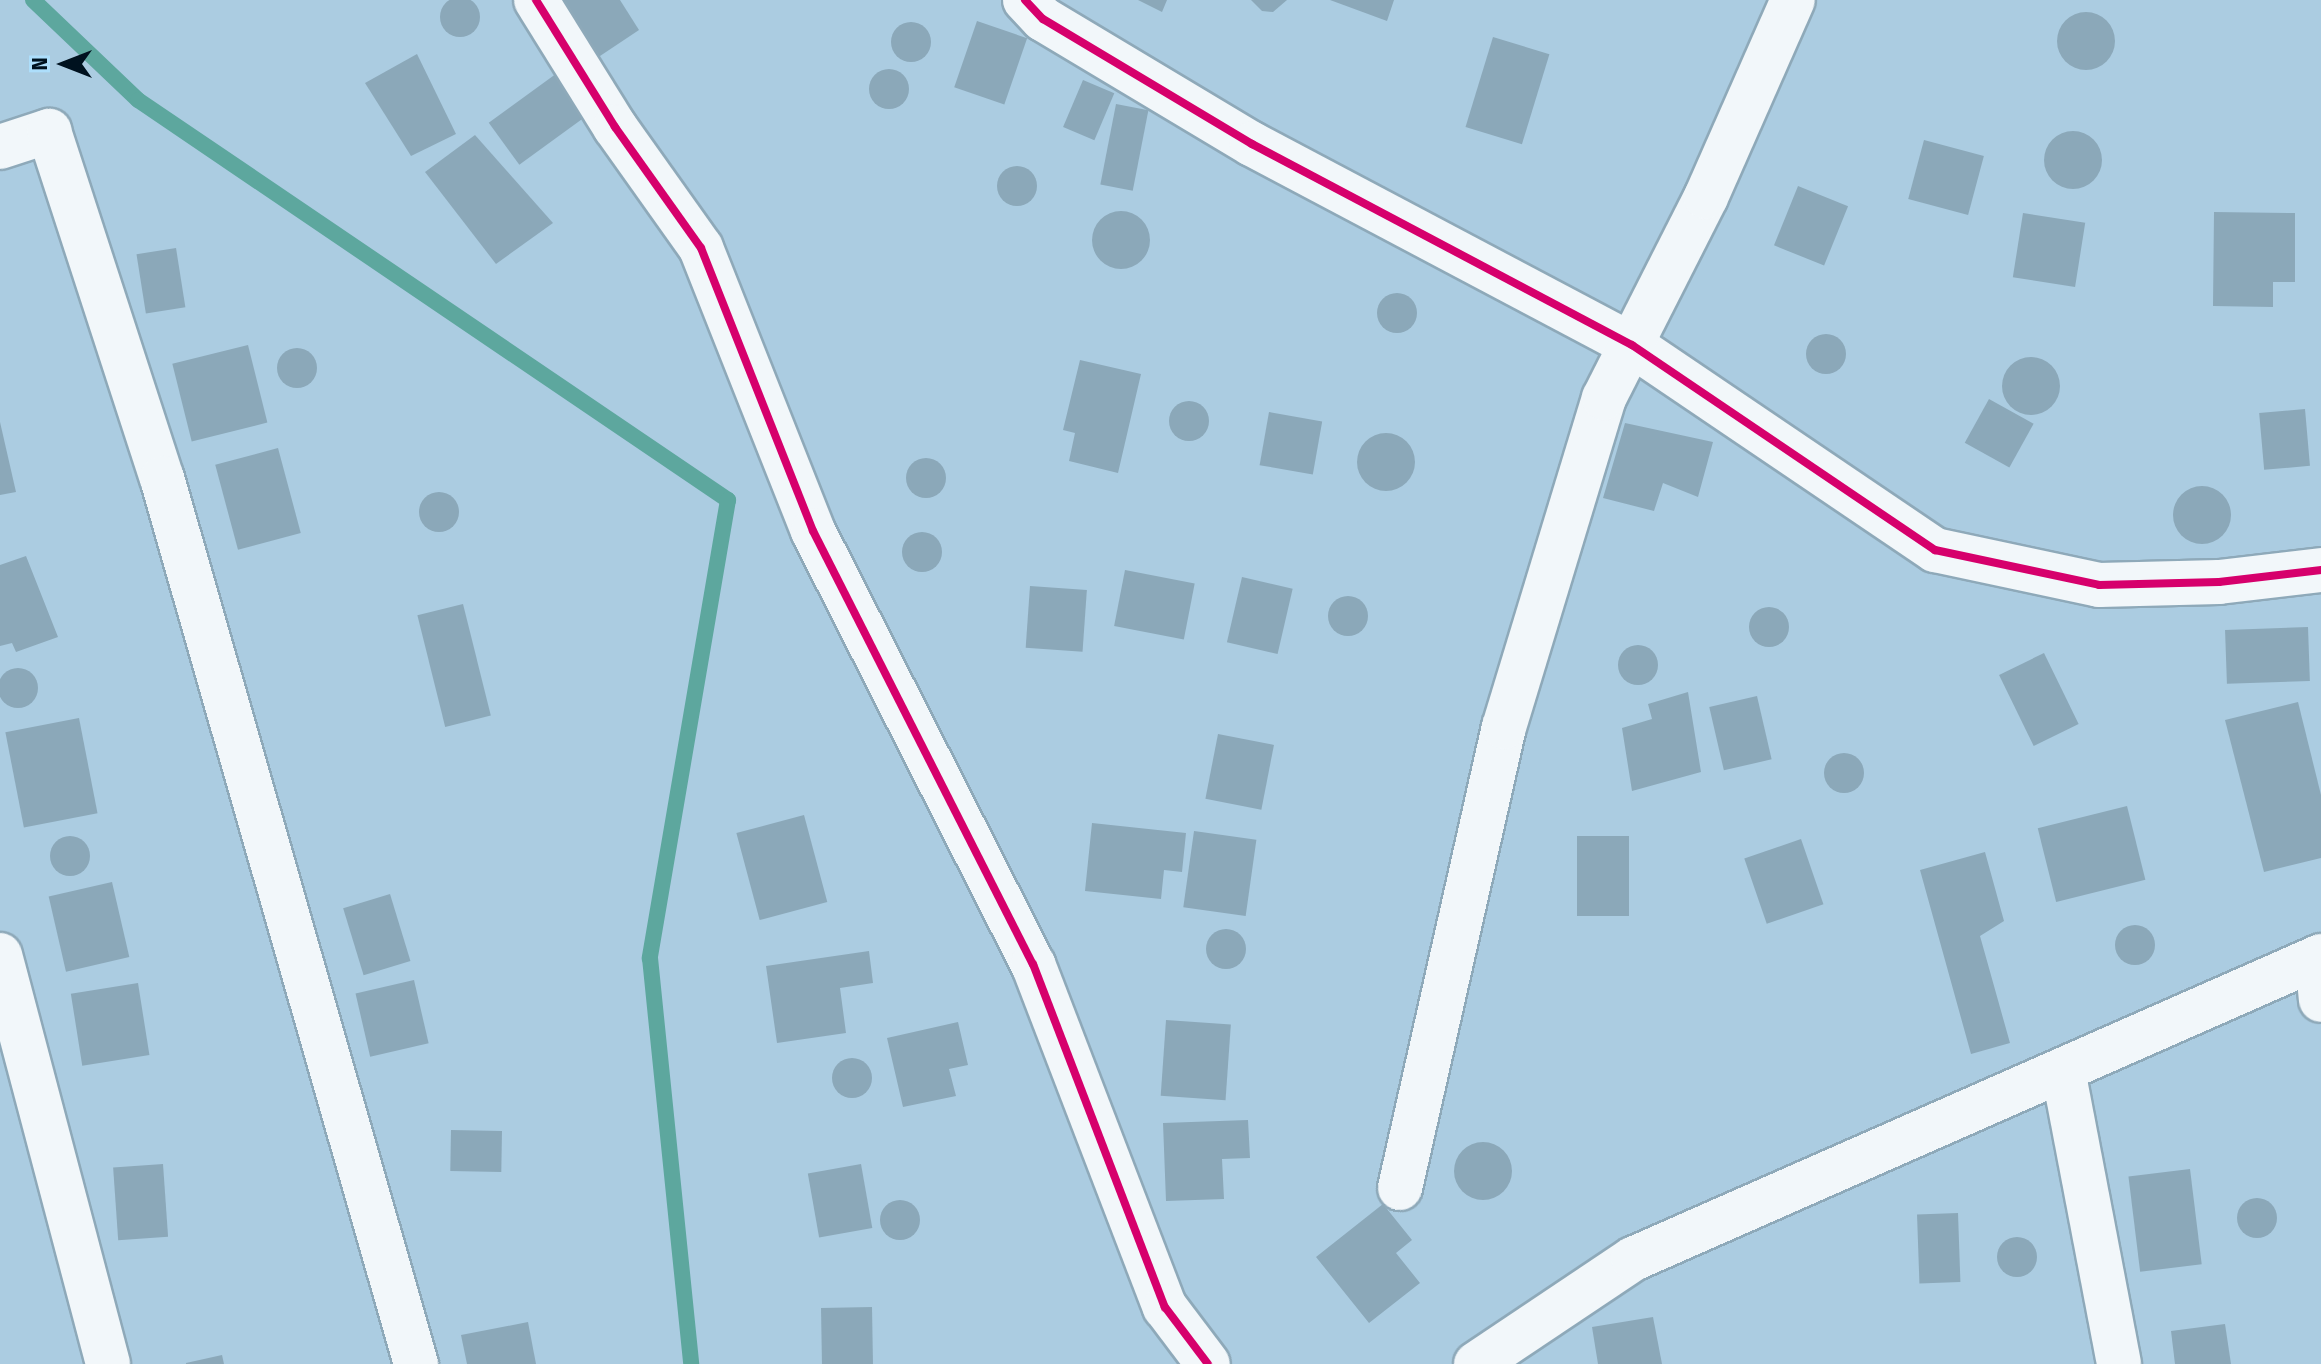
<!DOCTYPE html>
<html>
<head>
<meta charset="utf-8">
<style>
	body { margin:0 }
	#map { position:relative; width:2321px; height:1364px; overflow:hidden; background:#abcce1; font-family:"Fira Sans Condensed",sans-serif }
	div>[style] { position:absolute }
	.stream>* { height:16px; margin:-8px; padding:0 8px; transform-origin:8px; border-radius:8px; background:#5da79e }
	.building>* { inset:0; background:#8ba8b9; transform-origin:0 0 }
	.round { border-radius:50% }
	.roads { filter:drop-shadow(2px 0 #8ea9b9) drop-shadow(-2px 0 #8ea9b9) drop-shadow(0 2px #8ea9b9) drop-shadow(0 -2px #8ea9b9) }
	.street>* { height:44px; margin:-22px; padding:0 22px; transform-origin:22px; border-radius:22px; background:#f2f7fa }
	.cycleway>* { height:8px; margin:-4px; padding:0 4px; transform-origin:4px; border-radius:4px; background:#d6006c }
	span { translate:-50% -50%; white-space:nowrap; text-align:center; line-height:1.15; -webkit-text-stroke:6px #addefb; paint-order:stroke }
	.north { position:absolute; left:24px; top:24px; width:80px; height:80px; -webkit-text-stroke:6px #addefb; paint-order:stroke; rotate:270deg; font-size:22px; font-weight:700; line-height:32px; text-align:center; color:#00121f }
	.north::after { content:''; display:block; margin:auto; width:28px; height:36px; background:#00121f; clip-path:polygon(50% 0,100% 100%,50% 72%,0 100%) }
</style>
</head>
<body>
<div id="map">
	<div class="stream">
		<i style="left:33px;top:0;width:145px;rotate:43.6deg"></i>
		<i style="left:138px;top:100px;width:713px;rotate:34.14deg"></i>
		<i style="left:728px;top:500px;width:465px;rotate:99.7deg"></i>
		<i style="left:650px;top:958px;width:408px;rotate:84.2deg"></i>
	</div>
	<div class="building">
		<i class="round" style="left:440px;top:-3px;width:40px;height:40px"></i>
		<i style="clip-path:polygon(559px 0,620px 0,639px 30px,597px 58px)"></i>
		<i style="clip-path:polygon(1138px 0,1167px 0,1162px 12px)"></i>
		<i style="clip-path:polygon(1251px 0,1287px 0,1273px 12px,1262px 11px)"></i>
		<i style="clip-path:polygon(1330px 0,1394px 0,1387px 21px)"></i>
		<i class="round" style="left:2057px;top:12px;width:58px;height:58px"></i>
		<i style="left:977px;top:21px;width:53px;height:70px;rotate:19deg"></i>
		<i class="round" style="left:891px;top:22px;width:40px;height:40px"></i>
		<i style="left:1493px;top:37px;width:59px;height:94px;rotate:17deg"></i>
		<i style="clip-path:polygon(417px 54px,456px 134px,411px 156px,365px 83px)"></i>
		<i style="left:564px;top:68px;width:52px;height:93px;rotate:54deg"></i>
		<i class="round" style="left:869px;top:69px;width:40px;height:40px"></i>
		<i style="left:1083px;top:80px;width:34px;height:51px;rotate:23deg"></i>
		<i style="left:1116px;top:104px;width:33px;height:82px;rotate:11deg"></i>
		<i class="round" style="left:2044px;top:131px;width:58px;height:58px"></i>
		<i style="clip-path:polygon(475px 135px,553px 223px,496px 264px,425px 172px)"></i>
		<i style="left:1924px;top:140px;width:62px;height:61px;rotate:15deg"></i>
		<i class="round" style="left:997px;top:166px;width:40px;height:40px"></i>
		<i style="left:1798px;top:186px;width:54px;height:64px;rotate:22deg"></i>
		<i class="round" style="left:1092px;top:211px;width:58px;height:58px"></i>
		<i style="clip-path:polygon(2214px 212px,2295px 213px,2295px 282px,2273px 282px,2273px 307px,2213px 306px)"></i>
		<i style="left:2023px;top:213px;width:63px;height:65px;rotate:9deg"></i>
		<i style="left:176px;top:248px;width:60px;height:40px;rotate:81deg"></i>
		<i class="round" style="left:1377px;top:293px;width:40px;height:40px"></i>
		<i class="round" style="left:1806px;top:334px;width:40px;height:40px"></i>
		<i style="left:248px;top:345px;width:80px;height:78px;rotate:76deg"></i>
		<i class="round" style="left:277px;top:348px;width:40px;height:40px"></i>
		<i class="round" style="left:2002px;top:357px;width:58px;height:58px"></i>
		<i style="clip-path:polygon(1080px 360px,1141px 374px,1118px 473px,1069px 461px,1075px 433px,1063px 430px)"></i>
		<i style="left:1989px;top:399px;width:51px;height:50px;rotate:29deg"></i>
		<i class="round" style="left:1169px;top:401px;width:40px;height:40px"></i>
		<i style="left:2305px;top:409px;width:57px;height:46px;rotate:85deg"></i>
		<i style="left:1269px;top:412px;width:54px;height:54px;rotate:10deg"></i>
		<i style="clip-path:polygon(0 422px,16px 492px,0 495px)"></i>
		<i style="clip-path:polygon(1625px 423px,1713px 442px,1698px 497px,1663px 483px,1654px 511px,1603px 498px)"></i>
		<i class="round" style="left:1357px;top:433px;width:58px;height:58px"></i>
		<i style="left:278px;top:448px;width:88px;height:65px;rotate:75deg"></i>
		<i class="round" style="left:906px;top:458px;width:40px;height:40px"></i>
		<i class="round" style="left:2173px;top:486px;width:58px;height:58px"></i>
		<i class="round" style="left:419px;top:492px;width:40px;height:40px"></i>
		<i class="round" style="left:902px;top:532px;width:40px;height:40px"></i>
		<i style="clip-path:polygon(26px 556px,58px 637px,16px 652px,12px 643px,0 646px,0 565px)"></i>
		<i style="left:1125px;top:570px;width:71px;height:57px;rotate:11deg"></i>
		<i style="left:1242px;top:577px;width:52px;height:67px;rotate:13deg"></i>
		<i style="left:1030px;top:586px;width:57px;height:62px;rotate:4deg"></i>
		<i class="round" style="left:1328px;top:596px;width:40px;height:40px"></i>
		<i style="left:463px;top:604px;width:115px;height:47px;rotate:76deg"></i>
		<i class="round" style="left:1749px;top:607px;width:40px;height:40px"></i>
		<i style="left:2308px;top:627px;width:54px;height:83px;rotate:88deg"></i>
		<i class="round" style="left:1618px;top:645px;width:40px;height:40px"></i>
		<i style="left:2044px;top:653px;width:79px;height:50px;rotate:64deg"></i>
		<i class="round" style="left:-2px;top:668px;width:40px;height:40px"></i>
		<i style="clip-path:polygon(1688px 692px,1701px 772px,1632px 791px,1622px 728px,1652px 719px,1648px 704px)"></i>
		<i style="left:1757px;top:696px;width:65px;height:49px;rotate:77deg"></i>
		<i style="clip-path:polygon(2298px 702px,2321px 795px,2321px 858px,2264px 872px,2225px 720px)"></i>
		<i style="left:79px;top:718px;width:97px;height:75px;rotate:79deg"></i>
		<i style="left:1218px;top:734px;width:57px;height:66px;rotate:11deg"></i>
		<i class="round" style="left:1824px;top:753px;width:40px;height:40px"></i>
		<i style="left:2127px;top:806px;width:76px;height:92px;rotate:76deg"></i>
		<i style="left:804px;top:815px;width:90px;height:70px;rotate:75deg"></i>
		<i style="clip-path:polygon(1092px 823px,1186px 833px,1182px 872px,1164px 870px,1161px 899px,1085px 891px)"></i>
		<i style="left:1194px;top:831px;width:63px;height:77px;rotate:8deg"></i>
		<i class="round" style="left:50px;top:836px;width:40px;height:40px"></i>
		<i style="left:1577px;top:836px;width:52px;height:80px"></i>
		<i style="left:1801px;top:839px;width:69px;height:60px;rotate:71deg"></i>
		<i style="clip-path:polygon(1985px 852px,2004px 921px,1980px 936px,2010px 1043px,1971px 1054px,1920px 870px)"></i>
		<i style="left:112px;top:882px;width:77px;height:65px;rotate:77deg"></i>
		<i style="left:390px;top:894px;width:70px;height:49px;rotate:73deg"></i>
		<i class="round" style="left:2115px;top:925px;width:40px;height:40px"></i>
		<i class="round" style="left:1206px;top:929px;width:40px;height:40px"></i>
		<i style="clip-path:polygon(869px 951px,873px 983px,840px 988px,846px 1033px,777px 1043px,766px 966px)"></i>
		<i style="left:414px;top:980px;width:65px;height:60px;rotate:77deg"></i>
		<i style="left:138px;top:983px;width:73px;height:68px;rotate:81deg"></i>
		<i style="left:1166px;top:1020px;width:65px;height:76px;rotate:4deg"></i>
		<i style="clip-path:polygon(958px 1022px,968px 1065px,949px 1069px,956px 1096px,903px 1107px,887px 1038px)"></i>
		<i class="round" style="left:832px;top:1058px;width:40px;height:40px"></i>
		<i style="clip-path:polygon(1248px 1120px,1250px 1158px,1222px 1159px,1224px 1199px,1166px 1201px,1163px 1123px)"></i>
		<i style="left:451px;top:1130px;width:51px;height:41px;rotate:1deg"></i>
		<i class="round" style="left:1454px;top:1142px;width:58px;height:58px"></i>
		<i style="left:163px;top:1164px;width:73px;height:50px;rotate:86deg"></i>
		<i style="left:861px;top:1164px;width:65px;height:54px;rotate:80deg"></i>
		<i style="left:2190px;top:1169px;width:96px;height:62px;rotate:83deg"></i>
		<i class="round" style="left:2237px;top:1198px;width:40px;height:40px"></i>
		<i class="round" style="left:880px;top:1200px;width:40px;height:40px"></i>
		<i style="clip-path:polygon(1383px 1204px,1412px 1240px,1396px 1253px,1420px 1283px,1369px 1323px,1316px 1257px)"></i>
		<i style="left:1958px;top:1213px;width:69px;height:41px;rotate:88deg"></i>
		<i class="round" style="left:1997px;top:1237px;width:40px;height:40px"></i>
		<i style="left:872px;top:1307px;width:57px;height:51px;rotate:89deg"></i>
		<i style="clip-path:polygon(1653px 1317px,1662px 1364px,1598px 1364px,1592px 1327px)"></i>
		<i style="clip-path:polygon(528px 1322px,536px 1364px,467px 1364px,461px 1335px)"></i>
		<i style="clip-path:polygon(2225px 1324px,2231px 1364px,2175px 1364px,2171px 1331px)"></i>
		<i style="clip-path:polygon(222px 1355px,224px 1364px,186px 1364px,186px 1363px)"></i>
	</div>
	<div class="roads">
		<div class="street">
			<i style="left:536px;top:0;width:150px;rotate:58.1deg"></i>
			<i style="left:615px;top:127px;width:148px;rotate:54.6deg"></i>
			<i style="left:701px;top:248px;width:304px;rotate:68.4deg"></i>
			<i style="left:813px;top:531px;width:486px;rotate:63.1deg"></i>
			<i style="left:1033px;top:964px;width:368px;rotate:69deg"></i>
			<i style="left:1165px;top:1307px;width:71px;rotate:53deg"></i>
			<i style="left:1025px;top:0;width:26px;rotate:47deg"></i>
			<i style="left:1043px;top:19px;width:244px;rotate:30.9deg"></i>
			<i style="left:1252px;top:144px;width:430px;rotate:27.9deg"></i>
			<i style="left:1632px;top:345px;width:366px;rotate:34.1deg"></i>
			<i style="left:1935px;top:550px;width:168px;rotate:12deg"></i>
			<i style="left:2099px;top:585px;width:120px;rotate:-1.4deg"></i>
			<i style="left:2219px;top:582px;width:103px;rotate:-6.7deg"></i>
			<i style="left:0;top:147px;width:52px;rotate:-18.1deg"></i>
			<i style="left:49px;top:131px;width:365px;rotate:72deg"></i>
			<i style="left:162px;top:478px;width:922px;rotate:74deg"></i>
			<i style="left:0;top:955px;width:423px;rotate:75.2deg"></i>
			<i style="left:2317px;top:958px;width:42px;rotate:84.6deg"></i>
			<i style="left:2063px;top:1070px;width:299px;rotate:79.2deg"></i>
			<i style="left:1400px;top:1188px;width:473px;rotate:-77.3deg"></i>
			<i style="left:1504px;top:727px;width:344px;rotate:-73.1deg"></i>
			<i style="left:1604px;top:398px;width:225px;rotate:-63.1deg"></i>
			<i style="left:1706px;top:197px;width:215px;rotate:-66.2deg"></i>
			<i style="left:1476px;top:1364px;width:189px;rotate:-33.8deg"></i>
			<i style="left:1633px;top:1259px;width:752px;rotate:-23.77deg"></i>
		</div>
	</div>
	<div class="cycleway">
		<i style="left:536px;top:0;width:150px;rotate:58.1deg"></i>
		<i style="left:615px;top:127px;width:148px;rotate:54.6deg"></i>
		<i style="left:701px;top:248px;width:304px;rotate:68.4deg"></i>
		<i style="left:813px;top:531px;width:486px;rotate:63.1deg"></i>
		<i style="left:1033px;top:964px;width:368px;rotate:69deg"></i>
		<i style="left:1165px;top:1307px;width:71px;rotate:53deg"></i>
		<i style="left:1025px;top:0;width:26px;rotate:47deg"></i>
		<i style="left:1043px;top:19px;width:244px;rotate:30.9deg"></i>
		<i style="left:1252px;top:144px;width:430px;rotate:27.9deg"></i>
		<i style="left:1632px;top:345px;width:366px;rotate:34.1deg"></i>
		<i style="left:1935px;top:550px;width:168px;rotate:12deg"></i>
		<i style="left:2099px;top:585px;width:120px;rotate:-1.4deg"></i>
		<i style="left:2219px;top:582px;width:103px;rotate:-6.7deg"></i>
	</div>
	<div class="north">N</div>
</div>
</body>
</html>
